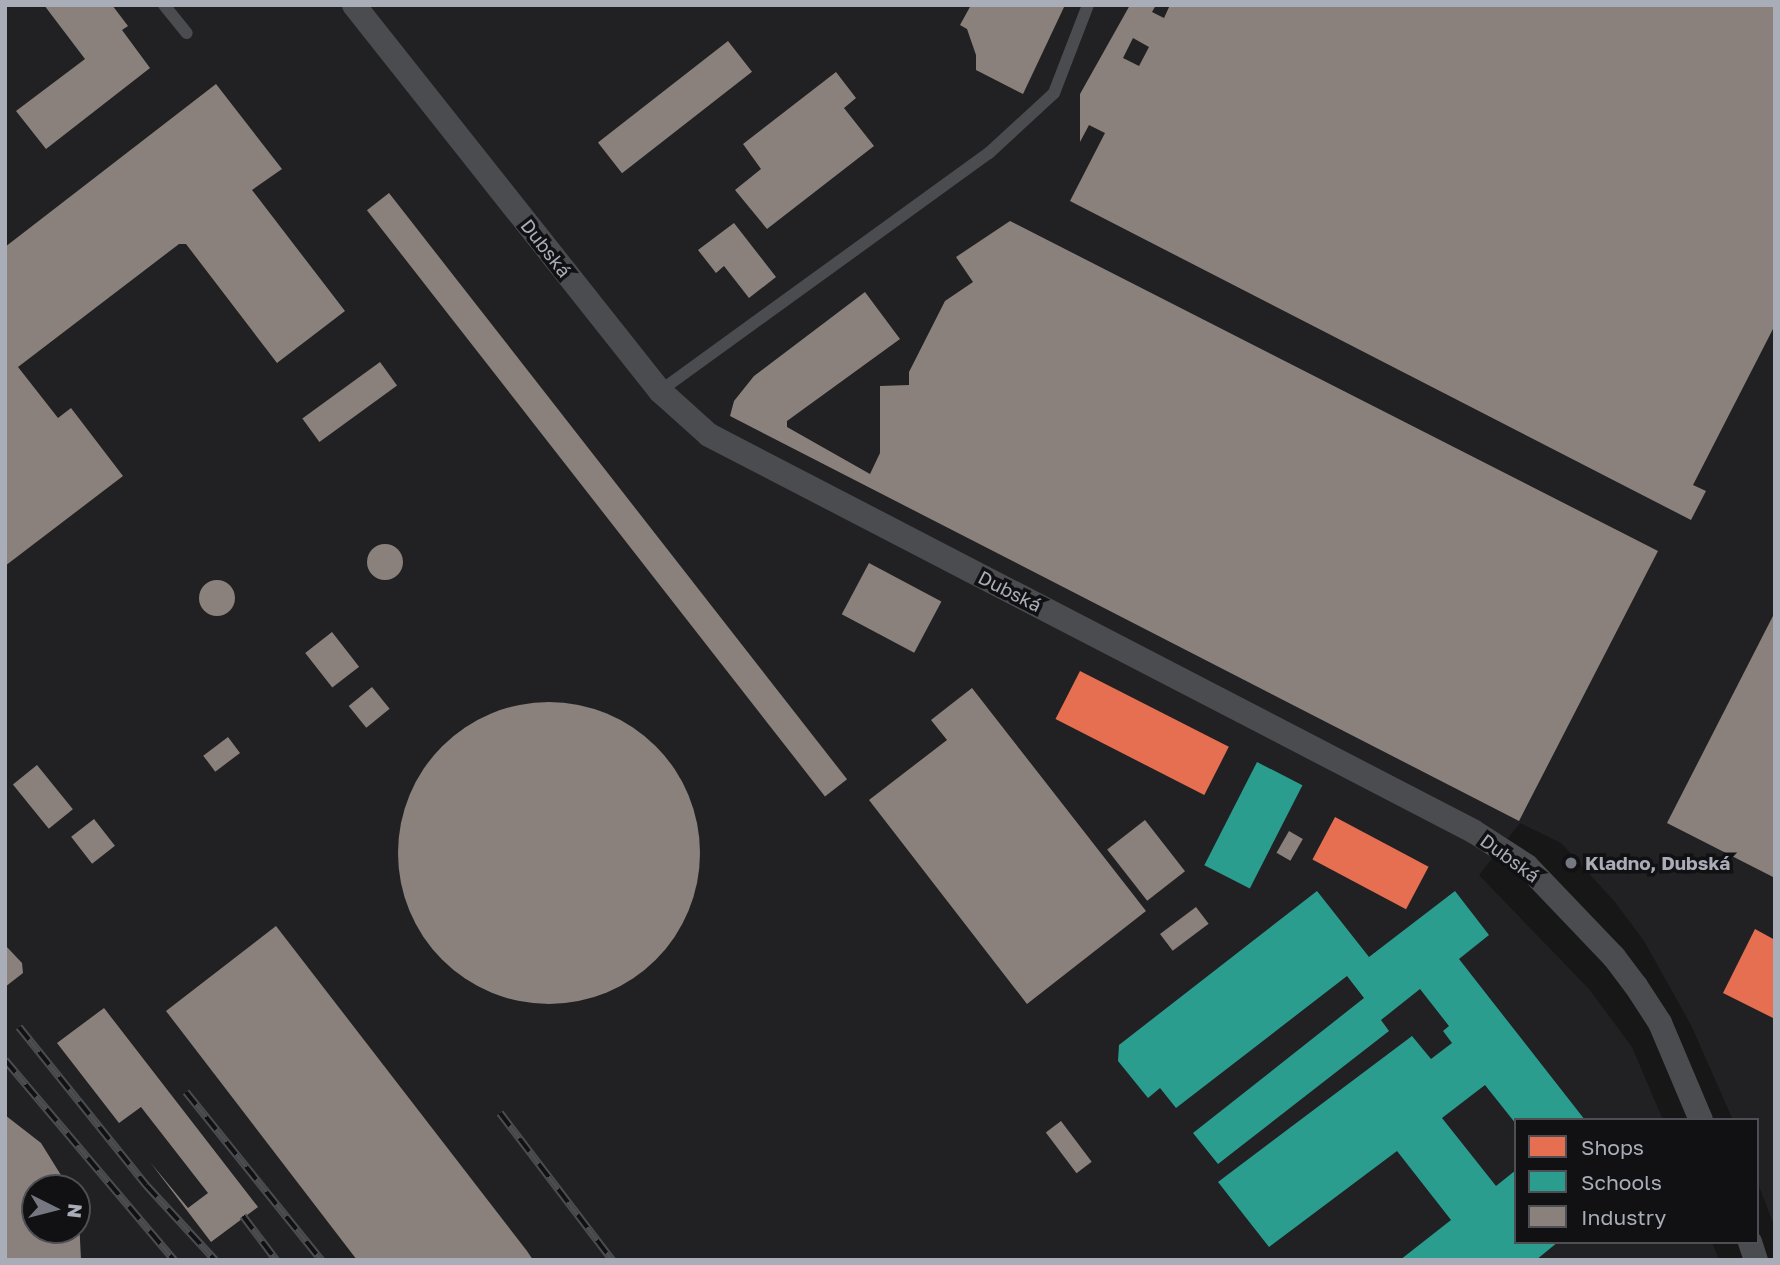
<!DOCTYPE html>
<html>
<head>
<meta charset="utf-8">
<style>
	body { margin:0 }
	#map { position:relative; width:1780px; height:1265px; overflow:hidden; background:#171717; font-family:"Golos Text",sans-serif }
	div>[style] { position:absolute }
	.built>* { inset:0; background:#212123 }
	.shops>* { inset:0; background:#e76f51; transform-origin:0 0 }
	.schools>* { inset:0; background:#2a9d8f; transform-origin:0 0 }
	.industry>* { inset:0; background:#8a817c; transform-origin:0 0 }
	.round { border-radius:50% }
	.service>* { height:12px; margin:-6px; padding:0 6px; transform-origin:6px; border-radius:6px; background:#4b4c50 }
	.minor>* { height:24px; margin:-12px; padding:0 12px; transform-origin:12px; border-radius:12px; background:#4b4c50 }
	.rail>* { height:8px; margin-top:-4px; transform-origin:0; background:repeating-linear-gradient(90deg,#111113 0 16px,#4b4c4f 0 32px); box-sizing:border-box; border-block:2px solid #4b4c4f }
	.dots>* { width:19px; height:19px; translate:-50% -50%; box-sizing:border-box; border:4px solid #111113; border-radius:50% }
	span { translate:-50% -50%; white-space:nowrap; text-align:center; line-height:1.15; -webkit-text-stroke:7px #111113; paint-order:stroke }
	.street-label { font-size:19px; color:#a8adb8 }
	.poi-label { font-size:19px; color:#a8adb8; font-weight:700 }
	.left { translate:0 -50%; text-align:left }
	.frame { position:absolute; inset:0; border:7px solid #a8adb8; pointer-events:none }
	.legend { position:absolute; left:1514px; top:1118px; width:245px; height:126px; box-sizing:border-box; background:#111113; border:2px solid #4d4f55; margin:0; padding:9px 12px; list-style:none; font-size:21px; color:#a8adb8 }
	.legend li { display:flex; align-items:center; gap:14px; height:35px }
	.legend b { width:35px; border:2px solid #4d4f55 }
	.north { position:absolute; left:21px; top:1174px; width:70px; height:70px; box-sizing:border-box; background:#111113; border:2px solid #4d4f55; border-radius:50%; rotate:96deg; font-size:19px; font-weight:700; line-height:28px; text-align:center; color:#a8adb8 }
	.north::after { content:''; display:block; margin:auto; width:24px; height:32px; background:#757880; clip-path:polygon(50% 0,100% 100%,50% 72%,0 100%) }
</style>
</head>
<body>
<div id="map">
	<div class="built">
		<i style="clip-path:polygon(evenodd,5px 5px,1775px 5px,1775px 1228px,1757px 1181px,1757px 1120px,1733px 1120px,1691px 1025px,1644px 941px,1615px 902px,1561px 843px,1520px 823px,1479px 875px,1589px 989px,1632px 1047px,1663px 1120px,1516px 1120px,1516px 1242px,1712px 1242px,1719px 1260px,5px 1260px,5px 5px,35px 1188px,77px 1188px,77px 1230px,35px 1230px,35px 1188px)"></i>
	</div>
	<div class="shops">
		<i style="left:1080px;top:671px;width:167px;height:54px;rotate:27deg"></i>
		<i style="left:1335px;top:817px;width:106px;height:48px;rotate:28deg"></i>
		<i style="clip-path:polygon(1755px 929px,1775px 940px,1775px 1019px,1723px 993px)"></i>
	</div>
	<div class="schools">
		<i style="left:1257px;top:762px;width:51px;height:116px;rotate:27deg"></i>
		<i style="clip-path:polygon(1317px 891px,1369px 957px,1455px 891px,1489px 935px,1459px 959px,1585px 1120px,1516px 1120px,1516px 1124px,1485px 1085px,1442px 1118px,1496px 1186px,1516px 1170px,1516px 1242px,1558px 1242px,1536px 1260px,1400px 1260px,1451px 1220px,1397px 1151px,1269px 1247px,1218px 1182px,1412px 1036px,1431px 1059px,1452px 1043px,1443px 1031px,1449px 1026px,1420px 989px,1381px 1020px,1389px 1031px,1218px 1164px,1193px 1133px,1364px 998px,1347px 976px,1176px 1108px,1160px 1088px,1148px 1098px,1118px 1061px,1119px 1045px)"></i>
	</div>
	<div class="industry">
		<i style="clip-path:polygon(44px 5px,112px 5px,128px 26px,122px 30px,150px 68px,46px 149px,16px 111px,85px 59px)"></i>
		<i style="clip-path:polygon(971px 5px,1065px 5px,1023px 94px,976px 70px,976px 55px,967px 29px,960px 25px)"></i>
		<i style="clip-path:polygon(evenodd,1130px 5px,1156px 5px,1152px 12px,1164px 18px,1170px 5px,1775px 5px,1775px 325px,1693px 485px,1706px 491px,1691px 520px,1070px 201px,1105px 133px,1089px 125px,1080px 142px,1080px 94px,1130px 5px,1133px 38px,1149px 47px,1139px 66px,1123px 58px,1133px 38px)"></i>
		<i style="left:728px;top:41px;width:39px;height:165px;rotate:52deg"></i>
		<i style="clip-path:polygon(836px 72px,856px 98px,844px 108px,874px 146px,767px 229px,735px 190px,761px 169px,743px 144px)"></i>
		<i style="clip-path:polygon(216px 84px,282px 169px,252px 190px,345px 311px,277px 363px,186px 244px,179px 244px,18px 367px,58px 418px,71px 408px,123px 476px,5px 566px,5px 247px)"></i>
		<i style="left:389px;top:193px;width:744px;height:28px;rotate:52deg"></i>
		<i style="clip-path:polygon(1010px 221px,1658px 551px,1519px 821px,730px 416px,734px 401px,754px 376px,865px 292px,900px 339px,787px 421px,787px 427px,870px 474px,880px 453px,880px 386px,909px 385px,909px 372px,945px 301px,973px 282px,956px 257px)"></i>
		<i style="clip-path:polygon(734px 223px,776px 277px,749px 298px,724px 266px,716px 273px,698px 250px)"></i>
		<i style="left:380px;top:362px;width:29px;height:96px;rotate:54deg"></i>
		<i class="round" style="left:367px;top:544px;width:36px;height:36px"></i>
		<i style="left:869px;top:563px;width:82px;height:58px;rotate:28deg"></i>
		<i class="round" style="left:199px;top:580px;width:36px;height:36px"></i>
		<i style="clip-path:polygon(1775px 612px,1775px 878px,1667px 823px)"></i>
		<i style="left:332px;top:632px;width:44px;height:34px;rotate:52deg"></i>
		<i style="left:372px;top:687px;width:28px;height:30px;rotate:51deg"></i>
		<i style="clip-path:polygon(972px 688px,1146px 911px,1027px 1004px,869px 800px,947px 740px,931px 720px)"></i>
		<i class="round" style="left:398px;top:702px;width:302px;height:302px"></i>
		<i style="left:228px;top:737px;width:20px;height:31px;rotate:53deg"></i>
		<i style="left:37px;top:765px;width:57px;height:31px;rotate:51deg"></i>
		<i style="left:94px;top:819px;width:34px;height:29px;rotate:52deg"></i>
		<i style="left:1145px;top:820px;width:65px;height:48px;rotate:52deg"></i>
		<i style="left:1289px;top:831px;width:16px;height:25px;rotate:30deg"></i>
		<i style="left:1196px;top:907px;width:21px;height:45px;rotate:53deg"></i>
		<i style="clip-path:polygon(276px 926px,527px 1251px,533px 1260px,357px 1260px,166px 1011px)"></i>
		<i style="clip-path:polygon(5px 945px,22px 963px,23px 973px,5px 987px)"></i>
		<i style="clip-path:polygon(104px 1008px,258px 1207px,211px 1242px,150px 1162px,188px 1208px,208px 1193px,141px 1107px,119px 1123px,57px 1043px)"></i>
		<i style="clip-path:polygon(5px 1115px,41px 1143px,69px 1188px,35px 1188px,35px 1230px,77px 1230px,79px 1219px,81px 1260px,5px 1260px)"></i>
		<i style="left:1061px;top:1121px;width:51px;height:19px;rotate:53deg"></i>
	</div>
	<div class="service">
		<i style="left:164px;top:5px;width:36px;rotate:51deg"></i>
		<i style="left:660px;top:391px;width:406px;rotate:-35.9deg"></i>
		<i style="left:989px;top:153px;width:88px;rotate:-42.7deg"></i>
		<i style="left:1054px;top:93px;width:94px;rotate:-68.9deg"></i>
	</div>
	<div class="minor">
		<i style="left:354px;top:5px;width:493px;rotate:51.6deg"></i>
		<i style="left:660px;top:391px;width:66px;rotate:41.9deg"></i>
		<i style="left:709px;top:435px;width:861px;rotate:27.4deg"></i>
		<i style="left:1473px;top:831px;width:64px;rotate:32.9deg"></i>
		<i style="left:1527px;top:866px;width:126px;rotate:46.3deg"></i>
		<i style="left:1614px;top:957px;width:36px;rotate:53deg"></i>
		<i style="left:1636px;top:986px;width:44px;rotate:57deg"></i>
		<i style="left:1660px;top:1023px;width:105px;rotate:67.1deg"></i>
		<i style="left:1750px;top:1242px;width:19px;rotate:72deg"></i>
	</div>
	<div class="rail">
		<i style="left:19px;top:1027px;width:203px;rotate:51.2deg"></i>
		<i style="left:146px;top:1185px;width:102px;rotate:47.4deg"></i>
		<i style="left:5px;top:1060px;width:262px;rotate:49.8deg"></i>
		<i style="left:186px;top:1092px;width:216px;rotate:51.2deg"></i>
		<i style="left:500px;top:1113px;width:185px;rotate:52.7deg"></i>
		<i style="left:243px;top:1216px;width:55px;rotate:53.1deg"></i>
	</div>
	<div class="dots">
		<i style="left:1571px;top:863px;background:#757880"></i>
	</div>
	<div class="street-label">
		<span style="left:546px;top:248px;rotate:52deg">Dubská</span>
		<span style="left:1010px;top:591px;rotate:27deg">Dubská</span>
		<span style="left:1510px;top:858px;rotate:36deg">Dubská</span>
	</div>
	<div class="poi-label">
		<span class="left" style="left:1585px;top:863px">Kladno, Dubská</span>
	</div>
	<div class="frame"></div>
	<ul class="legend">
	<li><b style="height:19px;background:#e76f51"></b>Shops</li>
	<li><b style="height:19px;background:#2a9d8f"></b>Schools</li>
	<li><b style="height:19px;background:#8a817c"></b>Industry</li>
	</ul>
	<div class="north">N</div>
</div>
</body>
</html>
